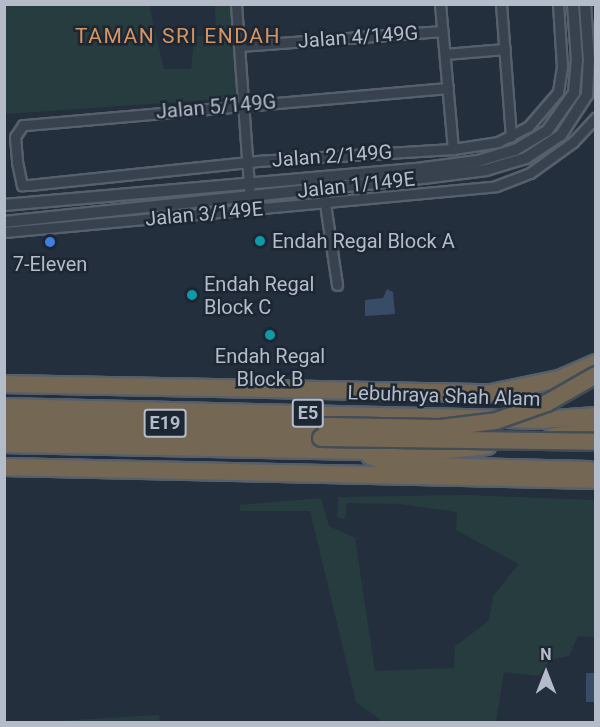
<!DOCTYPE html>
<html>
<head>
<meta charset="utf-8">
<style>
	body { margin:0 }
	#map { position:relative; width:600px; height:727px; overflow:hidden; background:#242f3e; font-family:Roboto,sans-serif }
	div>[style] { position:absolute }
	.green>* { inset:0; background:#263c3f }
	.water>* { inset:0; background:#394c67; transform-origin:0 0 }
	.roads { filter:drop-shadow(2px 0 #565f6c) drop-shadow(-2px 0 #565f6c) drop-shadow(0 2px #565f6c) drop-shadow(0 -2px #565f6c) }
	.minor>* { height:9px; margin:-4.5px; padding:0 4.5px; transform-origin:4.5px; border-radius:4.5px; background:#38414e }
	.tertiary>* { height:10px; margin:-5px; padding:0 5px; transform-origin:5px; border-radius:5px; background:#38414e }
	.motorway>* { height:16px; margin:-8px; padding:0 8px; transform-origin:8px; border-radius:8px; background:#746855 }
	.bridges { filter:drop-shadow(2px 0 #434c59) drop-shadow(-2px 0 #434c59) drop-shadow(0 2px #434c59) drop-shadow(0 -2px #434c59) }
	.motorway-bridge>* { height:16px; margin:-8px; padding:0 8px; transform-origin:8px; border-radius:8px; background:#746855 }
	.dots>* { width:16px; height:16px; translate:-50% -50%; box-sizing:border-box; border:3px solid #1d2633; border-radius:50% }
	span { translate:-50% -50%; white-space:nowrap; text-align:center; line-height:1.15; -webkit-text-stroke:5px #1d2633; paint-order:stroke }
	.shield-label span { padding:2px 4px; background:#1d2633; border:2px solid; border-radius:4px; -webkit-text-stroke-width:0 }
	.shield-label { font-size:18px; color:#b4bcc9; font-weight:700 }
	.street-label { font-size:20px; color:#b4bcc9 }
	.poi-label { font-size:20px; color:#b4bcc9 }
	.left { translate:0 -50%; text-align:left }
	.neighbourhood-label { font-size:21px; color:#d59563; letter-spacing:1.5px }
	.frame { position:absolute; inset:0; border:6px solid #b4bcc9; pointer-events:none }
	.north { position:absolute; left:516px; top:643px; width:60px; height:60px; -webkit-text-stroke:4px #1d2633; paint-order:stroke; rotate:0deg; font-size:16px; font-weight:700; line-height:24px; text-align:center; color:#b4bcc9 }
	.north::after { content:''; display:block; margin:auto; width:21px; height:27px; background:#b4bcc9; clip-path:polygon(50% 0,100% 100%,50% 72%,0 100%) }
</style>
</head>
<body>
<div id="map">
	<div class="green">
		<i style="clip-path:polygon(5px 4px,149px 5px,164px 69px,191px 69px,195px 36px,216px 35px,215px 5px,230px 5px,237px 98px,5px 114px)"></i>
		<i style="clip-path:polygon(466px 495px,595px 500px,595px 637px,578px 636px,569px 656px,549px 660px,539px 676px,504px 672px,496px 722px,384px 722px,356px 702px,310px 511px,240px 511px,240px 505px,321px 498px,329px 526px,355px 538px,375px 671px,454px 668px,455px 646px,489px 621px,493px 596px,519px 564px,456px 530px,457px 512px,399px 504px,347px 503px,345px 519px,337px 517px,338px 497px)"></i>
		<i style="clip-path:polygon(159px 715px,160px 722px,41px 722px)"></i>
	</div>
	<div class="water">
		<i style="clip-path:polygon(387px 289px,393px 292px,395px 314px,365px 316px,365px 300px,383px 298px)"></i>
		<i style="left:586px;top:673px;width:9px;height:29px"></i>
	</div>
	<div class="roads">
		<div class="minor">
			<i style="left:236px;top:4px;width:194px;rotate:85.9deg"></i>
			<i style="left:440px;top:4px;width:146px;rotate:84.9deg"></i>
			<i style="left:501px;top:4px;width:133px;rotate:85.7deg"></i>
			<i style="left:239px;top:46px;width:204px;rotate:-4.2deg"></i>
			<i style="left:445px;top:54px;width:60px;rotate:-4.8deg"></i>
			<i style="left:448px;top:88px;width:427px;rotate:175deg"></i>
			<i style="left:23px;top:125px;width:14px;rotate:124deg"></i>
			<i style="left:15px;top:137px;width:25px;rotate:85deg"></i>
			<i style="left:17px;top:162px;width:24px;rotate:78deg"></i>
			<i style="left:22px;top:185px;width:7px"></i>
			<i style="left:29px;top:185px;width:228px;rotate:-6deg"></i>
			<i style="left:256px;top:161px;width:197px;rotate:-3.5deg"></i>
			<i style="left:453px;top:149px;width:46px;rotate:-8.8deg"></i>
			<i style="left:498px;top:142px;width:34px;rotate:-27deg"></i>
			<i style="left:528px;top:127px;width:46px;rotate:-49.4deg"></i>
			<i style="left:558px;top:92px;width:25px;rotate:-81deg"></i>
			<i style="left:562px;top:67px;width:63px;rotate:-93.6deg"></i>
			<i style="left:322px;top:183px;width:103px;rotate:81.6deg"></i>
			<i style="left:4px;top:232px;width:494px;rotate:-5.3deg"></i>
			<i style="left:496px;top:186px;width:36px;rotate:-21deg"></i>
			<i style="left:530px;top:173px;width:53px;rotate:-35.8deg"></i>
			<i style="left:573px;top:142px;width:34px;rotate:-47deg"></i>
		</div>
		<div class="tertiary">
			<i style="left:4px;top:205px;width:422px;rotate:-5deg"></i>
			<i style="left:424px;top:168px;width:54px;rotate:-7.4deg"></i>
			<i style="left:478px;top:161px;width:39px;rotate:-17deg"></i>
			<i style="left:515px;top:150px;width:37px;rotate:-31deg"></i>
			<i style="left:547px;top:131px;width:47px;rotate:-54.6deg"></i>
			<i style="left:574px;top:93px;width:33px;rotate:-85deg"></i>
			<i style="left:577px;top:60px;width:56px;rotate:-94.1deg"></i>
			<i style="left:4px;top:222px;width:421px;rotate:-6deg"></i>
			<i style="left:423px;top:178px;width:64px;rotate:-7.2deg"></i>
			<i style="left:486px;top:170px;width:42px;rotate:-16.7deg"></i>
			<i style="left:526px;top:158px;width:42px;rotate:-33.3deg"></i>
			<i style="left:561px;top:135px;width:48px;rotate:-57deg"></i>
			<i style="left:587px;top:95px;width:34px;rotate:-87deg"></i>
			<i style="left:589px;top:61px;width:57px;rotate:-94deg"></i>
		</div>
		<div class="motorway">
			<i style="left:4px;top:384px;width:487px;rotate:1.1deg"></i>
			<i style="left:491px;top:393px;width:69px;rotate:-11.6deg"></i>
			<i style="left:559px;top:379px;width:40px;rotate:-23.4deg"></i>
			<i style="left:4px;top:407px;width:538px;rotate:1.38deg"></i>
			<i style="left:542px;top:420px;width:54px;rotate:-4.2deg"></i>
			<i style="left:4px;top:420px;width:322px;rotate:1.1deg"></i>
			<i style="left:4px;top:432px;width:317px;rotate:1.1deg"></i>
			<i style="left:552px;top:437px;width:45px;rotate:-9deg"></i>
			<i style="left:4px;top:444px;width:425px;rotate:1.1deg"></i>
			<i style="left:429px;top:452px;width:59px;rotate:-5.8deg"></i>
			<i style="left:370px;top:456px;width:26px;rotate:21deg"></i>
			<i style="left:394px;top:465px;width:195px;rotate:1.5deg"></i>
			<i style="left:4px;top:467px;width:592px;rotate:1.26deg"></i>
		</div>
	</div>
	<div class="bridges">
		<div class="motorway-bridge">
			<i style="left:326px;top:426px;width:114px;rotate:1deg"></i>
			<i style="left:440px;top:428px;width:56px;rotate:-7.1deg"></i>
			<i style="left:496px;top:421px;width:54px;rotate:-19.4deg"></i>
			<i style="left:547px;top:403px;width:56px;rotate:-29.7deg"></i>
			<i style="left:321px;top:438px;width:275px;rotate:0.8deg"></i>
		</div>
	</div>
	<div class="dots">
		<i style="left:260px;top:241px;background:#0f9aa8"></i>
		<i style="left:50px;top:242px;background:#3f7fe0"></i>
		<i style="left:192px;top:295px;background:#0f9aa8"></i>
		<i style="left:270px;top:335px;background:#0f9aa8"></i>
	</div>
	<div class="shield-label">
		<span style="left:308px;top:413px">E5</span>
		<span style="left:165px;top:423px">E19</span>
	</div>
	<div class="street-label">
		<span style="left:358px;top:37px;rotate:-4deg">Jalan 4/149G</span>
		<span style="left:216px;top:107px;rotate:-5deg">Jalan 5/149G</span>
		<span style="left:332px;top:156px;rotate:-4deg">Jalan 2/149G</span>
		<span style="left:356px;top:185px;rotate:-6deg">Jalan 1/149E</span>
		<span style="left:204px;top:214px;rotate:-5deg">Jalan 3/149E</span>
		<span style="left:444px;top:396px;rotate:2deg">Lebuhraya Shah Alam</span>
	</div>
	<div class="poi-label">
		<span class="left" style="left:272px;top:241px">Endah Regal Block A</span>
		<span style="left:50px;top:264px">7-Eleven</span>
		<span class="left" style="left:204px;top:296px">Endah Regal<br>Block C</span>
		<span style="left:270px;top:368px">Endah Regal<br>Block B</span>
	</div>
	<div class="neighbourhood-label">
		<span style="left:178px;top:36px">TAMAN SRI ENDAH</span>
	</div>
	<div class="frame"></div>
	<div class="north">N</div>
</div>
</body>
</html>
